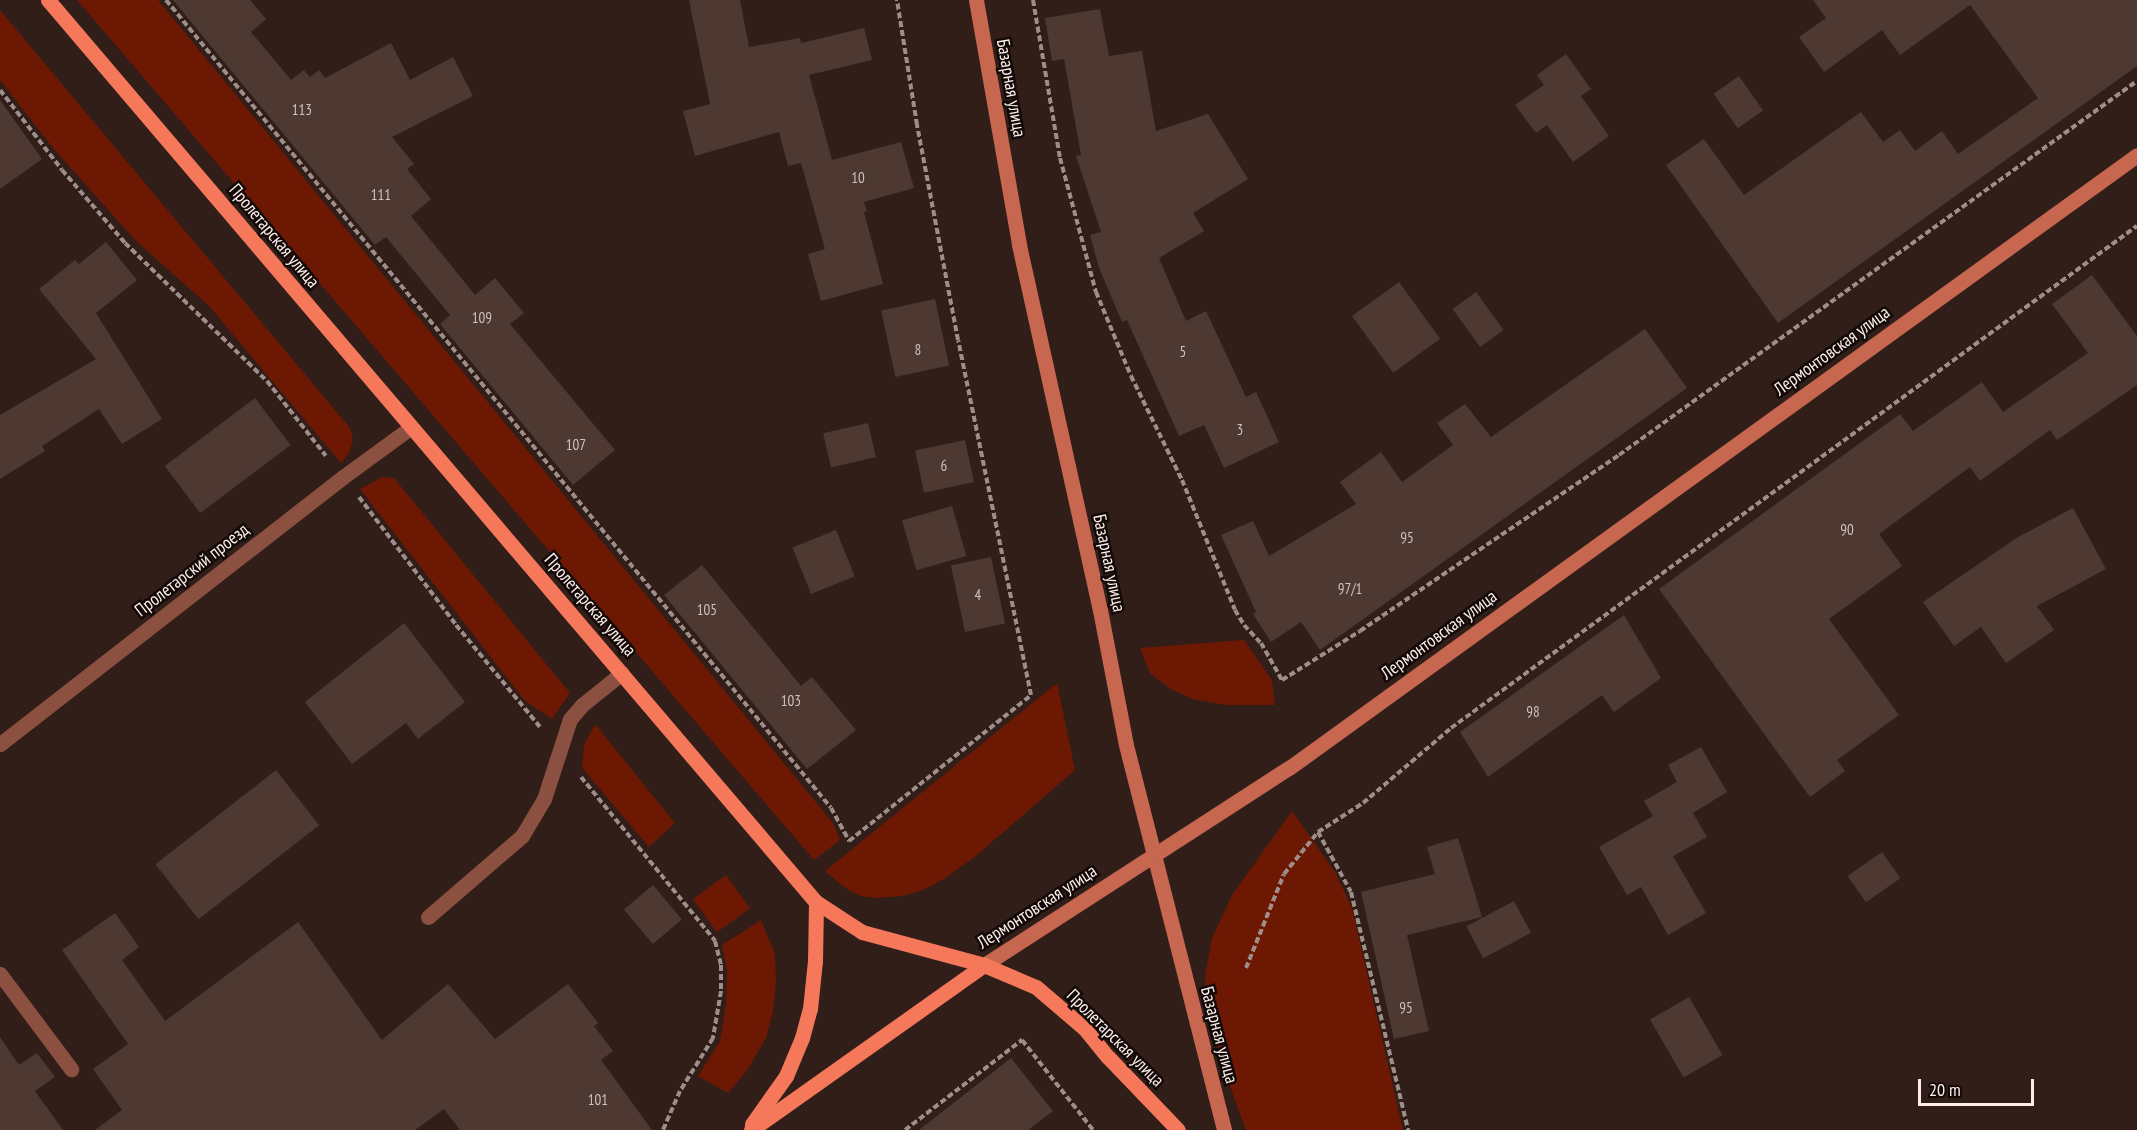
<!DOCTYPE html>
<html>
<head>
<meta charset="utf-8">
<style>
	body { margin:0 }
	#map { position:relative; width:2137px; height:1130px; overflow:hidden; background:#311e19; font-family:"PT Sans Narrow",sans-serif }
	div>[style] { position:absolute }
	.green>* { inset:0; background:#6d1803; transform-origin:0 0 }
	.building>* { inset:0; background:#4d3832; transform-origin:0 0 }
	.path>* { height:4px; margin-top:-2px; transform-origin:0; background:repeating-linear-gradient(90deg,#9e8e8a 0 6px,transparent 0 9px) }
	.lane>* { height:15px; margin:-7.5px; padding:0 7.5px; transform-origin:7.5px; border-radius:7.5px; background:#8c5041 }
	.secondary>* { height:15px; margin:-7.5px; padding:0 7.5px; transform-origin:7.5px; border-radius:7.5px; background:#c76750 }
	.primary>* { height:15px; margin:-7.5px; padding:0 7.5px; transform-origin:7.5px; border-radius:7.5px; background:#f5785b }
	span { translate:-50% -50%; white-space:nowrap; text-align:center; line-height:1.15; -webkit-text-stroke:5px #130a08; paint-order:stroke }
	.number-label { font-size:15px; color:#d1c1be }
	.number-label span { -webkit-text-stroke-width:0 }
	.street-label { font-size:18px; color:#fdefec }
	.scale { position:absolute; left:1918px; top:1079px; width:116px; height:27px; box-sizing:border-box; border:3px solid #fdefec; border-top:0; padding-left:8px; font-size:18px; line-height:21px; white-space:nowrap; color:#fdefec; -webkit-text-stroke:4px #130a08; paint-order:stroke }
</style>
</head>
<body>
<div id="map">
	<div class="green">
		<i style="clip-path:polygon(77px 0,158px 0,833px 823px,840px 840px,814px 860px)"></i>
		<i style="clip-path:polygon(0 10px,350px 428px,353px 440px,349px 453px,341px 463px,209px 306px,135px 240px,53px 148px,0 80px)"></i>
		<i style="clip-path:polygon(382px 477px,394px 478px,570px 693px,552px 719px,525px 701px,360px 489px)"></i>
		<i style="clip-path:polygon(1244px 640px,1272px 680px,1275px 705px,1226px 705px,1192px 699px,1169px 688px,1150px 673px,1140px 648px)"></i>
		<i style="clip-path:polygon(1057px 683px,1075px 770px,976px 856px,944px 879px,923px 890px,903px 896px,875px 898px,860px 896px,845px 888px,825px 871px)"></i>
		<i style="clip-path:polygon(595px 724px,675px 823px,649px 847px,582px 768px,584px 745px)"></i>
		<i style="clip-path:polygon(1292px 811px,1335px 872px,1352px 908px,1403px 1130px,1246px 1130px,1224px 1070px,1207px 1011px,1205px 976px,1212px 938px,1232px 895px)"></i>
		<i style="left:726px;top:875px;width:41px;height:41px;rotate:54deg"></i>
		<i style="clip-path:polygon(761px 920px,775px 954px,776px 981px,773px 1011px,766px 1038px,748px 1069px,728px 1093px,698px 1076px,720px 1041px,726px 1004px,727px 969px,722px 945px)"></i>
	</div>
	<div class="building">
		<i style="clip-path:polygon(173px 0,250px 0,266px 19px,251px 32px,291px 80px,304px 70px,310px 77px,319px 70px,325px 78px,391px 43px,410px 80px,453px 57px,473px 96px,392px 137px,414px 164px,407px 169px,431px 199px,411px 216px,475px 295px,495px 278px,524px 313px,510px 324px,615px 450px,573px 485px,440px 324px,450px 315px,386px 237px,375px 245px)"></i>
		<i style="clip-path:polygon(689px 0,740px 0,749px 47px,800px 38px,801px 43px,864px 28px,872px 60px,809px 75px,832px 160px,901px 142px,914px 188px,864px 202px,867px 211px,864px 212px,883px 284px,821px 301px,808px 254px,825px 249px,801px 163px,788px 166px,779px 132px,695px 156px,683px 111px,710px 104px)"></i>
		<i style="clip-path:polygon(1813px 0,2137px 0,2137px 66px,1778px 323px,1666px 165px,1704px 139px,1744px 195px,1861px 112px,1883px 142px,1900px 130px,1915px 151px,1942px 131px,1958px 154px,2038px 98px,1970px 5px,1900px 55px,1882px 30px,1824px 72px,1799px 37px,1826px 18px)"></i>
		<i style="clip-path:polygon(1100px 9px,1109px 56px,1142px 51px,1156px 131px,1208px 114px,1248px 179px,1193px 213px,1204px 231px,1159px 258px,1186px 321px,1206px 311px,1246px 397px,1256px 392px,1279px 442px,1224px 468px,1204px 425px,1179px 436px,1127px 320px,1122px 322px,1099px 268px,1090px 235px,1101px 232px,1076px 156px,1081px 155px,1064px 59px,1052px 61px,1045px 18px)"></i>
		<i style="clip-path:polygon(1566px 54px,1591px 89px,1581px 96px,1609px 136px,1573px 162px,1547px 125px,1536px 133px,1515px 105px,1544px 85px,1537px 75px)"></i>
		<i style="left:1739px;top:76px;width:42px;height:31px;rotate:55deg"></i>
		<i style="clip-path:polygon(0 100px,42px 159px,0 189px)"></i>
		<i style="clip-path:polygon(106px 242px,137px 280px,96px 313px,162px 419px,122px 444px,99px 409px,42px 446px,45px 451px,0 479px,0 415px,96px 359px,39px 289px,75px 260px,79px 264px)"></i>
		<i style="clip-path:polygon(2092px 275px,2137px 336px,2137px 385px,2057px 440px,2050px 430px,1980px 481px,1970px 467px,1879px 534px,1902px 566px,1829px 619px,1899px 715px,1837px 760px,1845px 771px,1810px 797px,1659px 589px,1900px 414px,1913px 431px,1982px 382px,2003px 412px,2088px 353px,2052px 304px)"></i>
		<i style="left:1399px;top:282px;width:70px;height:58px;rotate:54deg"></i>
		<i style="left:1476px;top:292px;width:47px;height:29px;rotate:54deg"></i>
		<i style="left:935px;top:299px;width:68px;height:55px;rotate:78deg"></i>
		<i style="clip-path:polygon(1645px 329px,1687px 388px,1320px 650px,1301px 622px,1271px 642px,1253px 614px,1256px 612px,1221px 535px,1253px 521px,1269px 556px,1356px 504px,1340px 482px,1381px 452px,1402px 482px,1453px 445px,1437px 423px,1465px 404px,1491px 437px)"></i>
		<i style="left:255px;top:398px;width:59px;height:113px;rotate:53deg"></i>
		<i style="left:868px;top:423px;width:35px;height:46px;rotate:77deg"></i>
		<i style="left:965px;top:440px;width:43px;height:51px;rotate:78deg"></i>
		<i style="left:952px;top:506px;width:52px;height:52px;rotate:74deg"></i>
		<i style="clip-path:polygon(2073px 508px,2106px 569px,2037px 606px,2054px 630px,2006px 663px,1981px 627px,1954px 646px,1923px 602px,2018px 537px)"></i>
		<i style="left:836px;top:530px;width:50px;height:47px;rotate:68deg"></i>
		<i style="left:991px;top:557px;width:68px;height:41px;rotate:78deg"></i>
		<i style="clip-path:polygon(702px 565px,801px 686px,812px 677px,856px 730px,807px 769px,664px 595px)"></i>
		<i style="clip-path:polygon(1624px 615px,1661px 678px,1614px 712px,1602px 695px,1488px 777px,1460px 732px)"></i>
		<i style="clip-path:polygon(404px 623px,465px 702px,418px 739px,406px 723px,352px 764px,305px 702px)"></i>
		<i style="clip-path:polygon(1701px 747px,1727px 792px,1693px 813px,1707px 837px,1673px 856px,1706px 913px,1668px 935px,1641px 887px,1627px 895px,1599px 847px,1653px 816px,1644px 801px,1677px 782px,1668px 765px)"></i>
		<i style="left:276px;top:770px;width:70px;height:153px;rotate:52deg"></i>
		<i style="clip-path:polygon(1458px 838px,1482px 917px,1407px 935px,1429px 1031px,1394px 1039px,1361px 892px,1435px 874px,1427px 847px)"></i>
		<i style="left:1882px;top:852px;width:32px;height:42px;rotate:55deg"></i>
		<i style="left:653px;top:885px;width:45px;height:38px;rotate:50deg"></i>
		<i style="left:1514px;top:901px;width:36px;height:54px;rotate:62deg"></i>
		<i style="clip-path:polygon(115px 913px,139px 947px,122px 960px,165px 1021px,298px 922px,382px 1040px,448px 984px,495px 1039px,568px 984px,598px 1023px,594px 1026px,613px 1051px,601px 1060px,652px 1130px,460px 1130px,444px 1109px,415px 1130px,95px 1130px,122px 1110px,93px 1069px,128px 1044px,62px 950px)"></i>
		<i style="left:1689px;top:997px;width:67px;height:45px;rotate:60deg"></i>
		<i style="clip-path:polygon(0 1037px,19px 1065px,37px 1053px,55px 1077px,35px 1091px,63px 1130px,0 1130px)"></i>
		<i style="clip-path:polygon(1011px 1058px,1053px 1111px,1028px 1130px,919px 1130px)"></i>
	</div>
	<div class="path">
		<i style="left:166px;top:0;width:1046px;rotate:50.54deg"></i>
		<i style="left:831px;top:808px;width:38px;rotate:61deg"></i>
		<i style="left:849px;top:841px;width:233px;rotate:-38.7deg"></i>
		<i style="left:1031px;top:695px;width:362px;rotate:-101.6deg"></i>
		<i style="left:958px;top:340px;width:219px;rotate:-100.8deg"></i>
		<i style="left:917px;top:125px;width:127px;rotate:-99.1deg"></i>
		<i style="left:1033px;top:0;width:160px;rotate:80.3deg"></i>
		<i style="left:1060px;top:158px;width:139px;rotate:75deg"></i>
		<i style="left:1096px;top:292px;width:91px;rotate:67.4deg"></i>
		<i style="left:1131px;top:376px;width:116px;rotate:63.9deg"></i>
		<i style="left:1182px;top:480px;width:140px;rotate:67.8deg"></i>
		<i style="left:1235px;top:610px;width:17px;rotate:59deg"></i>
		<i style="left:1244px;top:625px;width:25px;rotate:47deg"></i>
		<i style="left:1261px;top:643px;width:43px;rotate:60.4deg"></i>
		<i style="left:1282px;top:680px;width:92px;rotate:-32.1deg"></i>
		<i style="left:1360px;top:631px;width:313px;rotate:-34.2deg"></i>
		<i style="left:1619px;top:455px;width:639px;rotate:-35.83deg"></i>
		<i style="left:0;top:90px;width:101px;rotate:52.2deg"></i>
		<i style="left:62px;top:170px;width:96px;rotate:49.2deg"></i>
		<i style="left:125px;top:243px;width:198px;rotate:44.2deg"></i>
		<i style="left:267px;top:381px;width:95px;rotate:51.8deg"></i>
		<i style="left:359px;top:497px;width:161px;rotate:52.8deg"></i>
		<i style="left:456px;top:625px;width:132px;rotate:50.5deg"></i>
		<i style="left:581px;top:777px;width:212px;rotate:50.7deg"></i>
		<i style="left:715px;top:941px;width:25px;rotate:76deg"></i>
		<i style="left:721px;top:965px;width:26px;rotate:90deg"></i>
		<i style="left:721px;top:991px;width:48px;rotate:99.7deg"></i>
		<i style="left:713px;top:1038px;width:62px;rotate:121.9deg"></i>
		<i style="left:680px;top:1091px;width:43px;rotate:113.6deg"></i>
		<i style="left:1318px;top:832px;width:68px;rotate:61.2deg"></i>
		<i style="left:1351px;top:892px;width:245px;rotate:76.5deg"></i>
		<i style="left:1246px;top:968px;width:101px;rotate:-68deg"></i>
		<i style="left:1284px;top:874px;width:54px;rotate:-51deg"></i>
		<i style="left:1318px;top:832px;width:54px;rotate:-32.8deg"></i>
		<i style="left:1363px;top:803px;width:116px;rotate:-40.4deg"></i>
		<i style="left:1451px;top:728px;width:850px;rotate:-36.2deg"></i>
		<i style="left:905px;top:1130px;width:148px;rotate:-37.6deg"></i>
		<i style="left:1022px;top:1040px;width:115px;rotate:51.7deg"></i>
	</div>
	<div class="lane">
		<i style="left:0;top:744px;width:435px;rotate:-37.9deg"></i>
		<i style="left:343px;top:477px;width:83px;rotate:-36.2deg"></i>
		<i style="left:428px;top:917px;width:124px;rotate:-40.8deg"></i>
		<i style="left:522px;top:836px;width:43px;rotate:-59.3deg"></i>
		<i style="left:544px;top:799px;width:84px;rotate:-72deg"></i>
		<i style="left:570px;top:719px;width:18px;rotate:-49deg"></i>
		<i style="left:582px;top:705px;width:51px;rotate:-38.7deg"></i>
		<i style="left:0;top:974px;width:119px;rotate:53.2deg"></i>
	</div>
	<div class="secondary">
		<i style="left:976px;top:0;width:249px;rotate:80deg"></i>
		<i style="left:1019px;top:245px;width:374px;rotate:77.5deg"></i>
		<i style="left:1100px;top:610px;width:137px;rotate:79.1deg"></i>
		<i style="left:1126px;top:745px;width:397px;rotate:75.7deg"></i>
		<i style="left:984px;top:965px;width:363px;rotate:-32.9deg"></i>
		<i style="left:1289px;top:768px;width:1046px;rotate:-35.86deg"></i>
	</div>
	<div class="primary">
		<i style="left:48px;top:0;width:1185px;rotate:49.59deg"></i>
		<i style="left:816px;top:902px;width:55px;rotate:33.1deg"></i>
		<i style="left:862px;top:932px;width:126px;rotate:15.1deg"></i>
		<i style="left:984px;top:965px;width:56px;rotate:22.9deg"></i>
		<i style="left:1036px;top:987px;width:65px;rotate:40.6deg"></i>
		<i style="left:1085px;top:1029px;width:36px;rotate:51deg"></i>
		<i style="left:1108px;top:1057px;width:101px;rotate:46.2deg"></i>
		<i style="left:752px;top:1124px;width:59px;rotate:-54.7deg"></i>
		<i style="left:786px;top:1076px;width:41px;rotate:-67.2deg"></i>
		<i style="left:802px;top:1038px;width:30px;rotate:-75deg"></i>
		<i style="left:810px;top:1009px;width:48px;rotate:-84.1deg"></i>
		<i style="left:815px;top:961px;width:59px;rotate:-89deg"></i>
		<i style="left:751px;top:1130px;width:286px;rotate:-35.3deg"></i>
	</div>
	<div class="number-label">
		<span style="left:302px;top:110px">113</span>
		<span style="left:858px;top:178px">10</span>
		<span style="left:381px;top:195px">111</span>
		<span style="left:482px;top:318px">109</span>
		<span style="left:918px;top:350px">8</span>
		<span style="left:1183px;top:352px">5</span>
		<span style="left:1240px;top:430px">3</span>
		<span style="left:576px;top:445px">107</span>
		<span style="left:944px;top:466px">6</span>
		<span style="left:1847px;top:530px">90</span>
		<span style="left:1407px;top:538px">95</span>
		<span style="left:1350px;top:589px">97/1</span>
		<span style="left:978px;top:595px">4</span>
		<span style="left:707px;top:610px">105</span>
		<span style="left:791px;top:701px">103</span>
		<span style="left:1533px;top:712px">98</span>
		<span style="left:1406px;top:1008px">95</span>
		<span style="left:598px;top:1100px">101</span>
	</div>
	<div class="street-label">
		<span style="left:1011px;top:88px;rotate:80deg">Базарная улица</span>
		<span style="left:274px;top:236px;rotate:50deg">Пролетарская улица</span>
		<span style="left:1832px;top:351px;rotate:-36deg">Лермонтовская улица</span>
		<span style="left:1109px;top:563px;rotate:78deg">Базарная улица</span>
		<span style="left:192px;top:570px;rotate:-38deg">Пролетарский проезд</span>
		<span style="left:590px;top:605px;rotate:49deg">Пролетарская улица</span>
		<span style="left:1439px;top:635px;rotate:-36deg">Лермонтовская улица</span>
		<span style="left:1037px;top:907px;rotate:-33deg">Лермонтовская улица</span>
		<span style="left:1219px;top:1035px;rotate:75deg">Базарная улица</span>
		<span style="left:1115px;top:1038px;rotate:45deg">Пролетарская улица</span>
	</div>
	<div class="scale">20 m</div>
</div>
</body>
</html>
